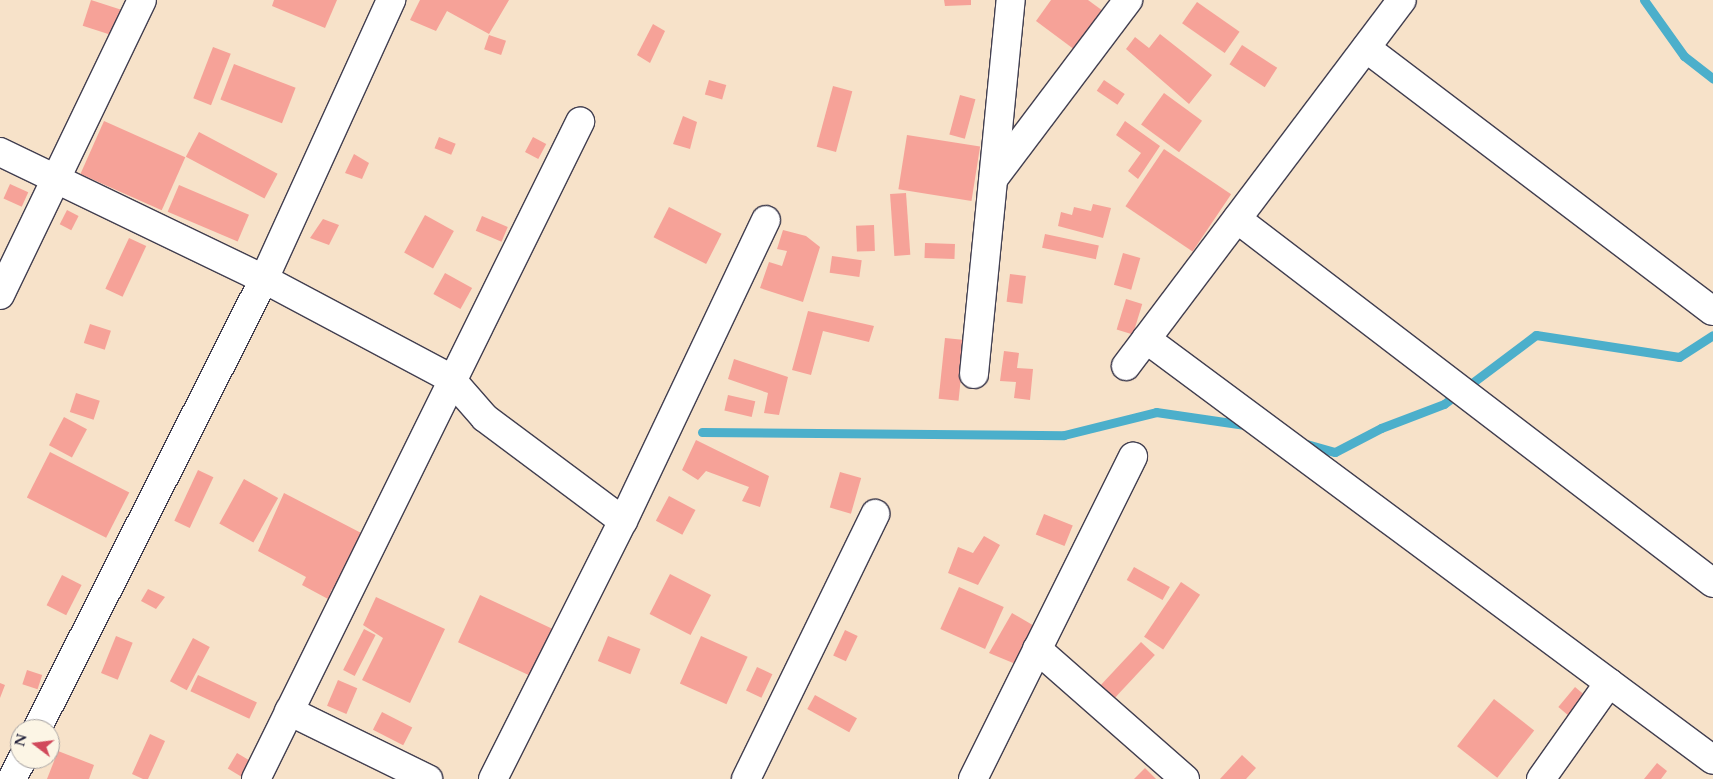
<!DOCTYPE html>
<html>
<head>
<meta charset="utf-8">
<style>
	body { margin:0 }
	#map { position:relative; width:1713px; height:779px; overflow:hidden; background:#f7e2c9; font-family:Cardo,serif }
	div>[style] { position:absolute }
	.stream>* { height:9px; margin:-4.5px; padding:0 4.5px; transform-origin:4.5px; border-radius:4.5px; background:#4cafcb }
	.building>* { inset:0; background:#f6a298; transform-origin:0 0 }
	.roads { filter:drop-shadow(1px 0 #423f50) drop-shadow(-1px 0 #423f50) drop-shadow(0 1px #423f50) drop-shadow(0 -1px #423f50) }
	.minor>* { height:28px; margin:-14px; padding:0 14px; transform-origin:14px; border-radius:14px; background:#fff }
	span { translate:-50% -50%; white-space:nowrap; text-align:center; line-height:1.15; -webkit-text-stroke:5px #fcf5e5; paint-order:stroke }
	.north { position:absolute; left:10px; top:719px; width:50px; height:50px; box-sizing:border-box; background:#fcf5e5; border:1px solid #a5a1a1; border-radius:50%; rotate:285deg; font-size:14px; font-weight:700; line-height:20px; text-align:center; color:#22223b }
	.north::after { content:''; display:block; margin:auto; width:18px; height:22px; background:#d1495b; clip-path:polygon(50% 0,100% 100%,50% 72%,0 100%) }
</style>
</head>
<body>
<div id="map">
	<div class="stream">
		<i style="left:1644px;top:0;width:69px;rotate:54.5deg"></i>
		<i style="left:1684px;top:56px;width:37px;rotate:38deg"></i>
		<i style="left:702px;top:432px;width:362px;rotate:0.5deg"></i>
		<i style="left:1064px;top:435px;width:95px;rotate:-14deg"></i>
		<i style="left:1156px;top:412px;width:90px;rotate:8.3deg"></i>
		<i style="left:1303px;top:443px;width:33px;rotate:16deg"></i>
		<i style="left:1335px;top:452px;width:52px;rotate:-27.6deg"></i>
		<i style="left:1381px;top:428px;width:67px;rotate:-20.9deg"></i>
		<i style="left:1444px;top:404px;width:115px;rotate:-36.9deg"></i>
		<i style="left:1536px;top:335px;width:145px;rotate:8.7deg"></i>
		<i style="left:1679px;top:357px;width:40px;rotate:-32.9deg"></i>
	</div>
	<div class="building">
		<i style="left:91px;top:0;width:35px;height:27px;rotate:18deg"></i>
		<i style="clip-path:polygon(274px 0,337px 0,325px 28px,272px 6px)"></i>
		<i style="clip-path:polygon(420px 0,509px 0,489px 34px,447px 11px,436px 31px,410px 20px)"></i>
		<i style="clip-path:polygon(944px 0,971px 0,971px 5px,945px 6px)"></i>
		<i style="clip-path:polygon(1051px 0,1088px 0,1103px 11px,1075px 50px,1036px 21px)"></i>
		<i style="left:1197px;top:2px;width:52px;height:26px;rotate:35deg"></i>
		<i style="clip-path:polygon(653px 24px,665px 31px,650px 63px,637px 55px)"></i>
		<i style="clip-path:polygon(1160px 34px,1212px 75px,1189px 104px,1126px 49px,1135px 37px,1149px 48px)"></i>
		<i style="left:489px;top:35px;width:18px;height:15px;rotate:19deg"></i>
		<i style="left:1242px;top:45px;width:42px;height:23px;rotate:33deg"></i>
		<i style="left:213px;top:47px;width:19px;height:55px;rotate:21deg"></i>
		<i style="left:234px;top:64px;width:66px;height:38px;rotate:21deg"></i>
		<i style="left:709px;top:80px;width:18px;height:15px;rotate:16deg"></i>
		<i style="left:1104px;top:80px;width:25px;height:13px;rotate:34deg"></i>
		<i style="left:833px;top:86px;width:20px;height:63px;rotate:15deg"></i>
		<i style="left:1164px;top:93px;width:47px;height:39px;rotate:36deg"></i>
		<i style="left:960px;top:95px;width:16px;height:41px;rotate:15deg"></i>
		<i style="clip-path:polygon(683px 116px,697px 122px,690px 149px,673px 144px)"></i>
		<i style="left:104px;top:121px;width:89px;height:58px;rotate:24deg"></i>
		<i style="clip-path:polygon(1125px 121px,1160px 146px,1138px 179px,1128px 171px,1141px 153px,1116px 135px)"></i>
		<i style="left:199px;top:132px;width:89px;height:28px;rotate:28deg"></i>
		<i style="left:907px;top:135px;width:74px;height:55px;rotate:9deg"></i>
		<i style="left:439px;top:137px;width:18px;height:12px;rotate:22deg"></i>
		<i style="left:533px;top:137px;width:15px;height:17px;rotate:28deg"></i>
		<i style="left:1164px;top:149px;width:81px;height:69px;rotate:34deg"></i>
		<i style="clip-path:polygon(354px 154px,369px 163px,362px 179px,345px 173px)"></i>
		<i style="left:10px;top:184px;width:20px;height:16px;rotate:24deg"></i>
		<i style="left:179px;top:185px;width:76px;height:29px;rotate:23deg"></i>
		<i style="left:906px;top:193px;width:62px;height:16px;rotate:86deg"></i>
		<i style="clip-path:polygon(1093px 204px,1111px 208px,1103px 238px,1058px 226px,1061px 212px,1072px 215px,1074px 207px,1091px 211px)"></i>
		<i style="left:669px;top:207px;width:59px;height:34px;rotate:27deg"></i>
		<i style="left:67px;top:210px;width:13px;height:16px;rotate:27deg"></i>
		<i style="left:425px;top:215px;width:33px;height:43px;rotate:29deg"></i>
		<i style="left:482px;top:216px;width:28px;height:16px;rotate:23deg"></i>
		<i style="clip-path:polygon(323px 219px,339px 225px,329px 245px,310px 238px)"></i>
		<i style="left:874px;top:225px;width:26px;height:18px;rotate:88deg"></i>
		<i style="clip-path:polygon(783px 230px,806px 236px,820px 247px,803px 302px,760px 288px,769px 262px,782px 266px,787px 251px,777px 249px)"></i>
		<i style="left:1045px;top:234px;width:55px;height:14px;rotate:12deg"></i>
		<i style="left:129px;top:238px;width:19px;height:56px;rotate:25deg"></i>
		<i style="left:925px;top:243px;width:30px;height:15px;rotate:2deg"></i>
		<i style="left:1123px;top:253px;width:18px;height:33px;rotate:16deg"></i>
		<i style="left:832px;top:256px;width:30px;height:17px;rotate:8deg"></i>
		<i style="left:445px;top:273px;width:31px;height:24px;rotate:29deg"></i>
		<i style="left:1010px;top:274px;width:16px;height:28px;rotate:7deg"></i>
		<i style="left:1126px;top:299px;width:17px;height:32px;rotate:17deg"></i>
		<i style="clip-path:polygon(808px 311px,874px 326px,869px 342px,823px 331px,811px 375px,792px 370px)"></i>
		<i style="left:90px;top:324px;width:22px;height:20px;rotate:18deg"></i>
		<i style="left:945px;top:338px;width:20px;height:61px;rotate:6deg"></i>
		<i style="clip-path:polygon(1004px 351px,1019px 353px,1017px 368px,1033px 369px,1030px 400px,1014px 398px,1016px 382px,1000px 381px)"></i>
		<i style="clip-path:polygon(734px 359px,788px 377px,779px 415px,764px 413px,768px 393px,728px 379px)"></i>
		<i style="left:76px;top:393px;width:25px;height:20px;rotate:18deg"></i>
		<i style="left:728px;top:395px;width:28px;height:16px;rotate:13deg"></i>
		<i style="left:64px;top:417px;width:26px;height:32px;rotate:28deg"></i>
		<i style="clip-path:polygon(696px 440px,769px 476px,760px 507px,742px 501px,749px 487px,706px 471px,698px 480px,682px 470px)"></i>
		<i style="left:50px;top:452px;width:89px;height:51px;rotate:27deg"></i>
		<i style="left:198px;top:470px;width:17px;height:56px;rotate:25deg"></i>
		<i style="left:840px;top:472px;width:22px;height:37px;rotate:16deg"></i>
		<i style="left:244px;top:479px;width:39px;height:51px;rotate:29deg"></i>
		<i style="clip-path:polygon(284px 493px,367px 536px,339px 592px,332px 589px,328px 599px,302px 585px,306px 577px,258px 551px)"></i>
		<i style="left:669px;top:496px;width:30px;height:28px;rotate:28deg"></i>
		<i style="left:1044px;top:514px;width:31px;height:22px;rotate:22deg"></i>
		<i style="clip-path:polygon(984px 536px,1000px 545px,978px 585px,948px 573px,958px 547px,973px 553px)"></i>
		<i style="left:1134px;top:567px;width:41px;height:15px;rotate:29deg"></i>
		<i style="left:670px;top:574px;width:46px;height:45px;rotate:27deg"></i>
		<i style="left:62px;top:575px;width:22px;height:34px;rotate:27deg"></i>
		<i style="left:1181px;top:582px;width:23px;height:66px;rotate:34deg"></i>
		<i style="left:959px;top:587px;width:49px;height:46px;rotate:24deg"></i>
		<i style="clip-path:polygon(148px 589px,165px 597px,156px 609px,141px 601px)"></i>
		<i style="left:480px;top:595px;width:85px;height:52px;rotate:25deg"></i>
		<i style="clip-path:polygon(376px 597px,445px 629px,410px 703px,362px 680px,383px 638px,363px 625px)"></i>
		<i style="clip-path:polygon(1012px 613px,1036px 627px,1018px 665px,989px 653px)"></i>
		<i style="left:364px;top:629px;width:13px;height:46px;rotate:27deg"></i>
		<i style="left:845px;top:630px;width:14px;height:28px;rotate:25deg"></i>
		<i style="left:116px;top:636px;width:18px;height:40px;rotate:22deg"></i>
		<i style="left:608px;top:636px;width:35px;height:27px;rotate:22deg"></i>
		<i style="left:701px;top:636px;width:51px;height:52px;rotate:24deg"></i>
		<i style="left:193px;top:638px;width:19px;height:49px;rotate:28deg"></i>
		<i style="left:1141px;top:642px;width:19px;height:63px;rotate:43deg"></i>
		<i style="left:757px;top:667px;width:17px;height:26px;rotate:25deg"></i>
		<i style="left:27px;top:670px;width:16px;height:15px;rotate:18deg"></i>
		<i style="left:198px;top:675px;width:65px;height:18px;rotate:25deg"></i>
		<i style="left:338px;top:680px;width:21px;height:28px;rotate:23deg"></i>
		<i style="clip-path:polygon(0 683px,5px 685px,0 698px)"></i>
		<i style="left:1575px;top:687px;width:16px;height:26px;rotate:40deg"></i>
		<i style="left:815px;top:695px;width:48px;height:16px;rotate:29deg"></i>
		<i style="left:1494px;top:699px;width:51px;height:60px;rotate:38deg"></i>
		<i style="left:382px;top:712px;width:34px;height:20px;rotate:27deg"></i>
		<i style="clip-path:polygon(150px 734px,165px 741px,148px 779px,143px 779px,132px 774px)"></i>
		<i style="clip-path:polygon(58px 751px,94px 765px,89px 779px,47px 779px)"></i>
		<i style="left:237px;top:753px;width:17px;height:18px;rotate:31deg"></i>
		<i style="clip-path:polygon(1242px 755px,1256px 768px,1246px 779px,1220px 779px)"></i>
		<i style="clip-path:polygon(1657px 763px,1667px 771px,1661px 779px,1644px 779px)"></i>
		<i style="clip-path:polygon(1145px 768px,1156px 779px,1134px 779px)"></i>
	</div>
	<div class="roads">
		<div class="minor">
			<i style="left:1366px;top:48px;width:435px;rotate:37.2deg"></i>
			<i style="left:0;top:152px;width:293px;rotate:25.7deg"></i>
			<i style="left:264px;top:279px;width:211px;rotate:28deg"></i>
			<i style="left:450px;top:378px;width:53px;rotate:48.8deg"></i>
			<i style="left:485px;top:418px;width:172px;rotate:36.7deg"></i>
			<i style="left:994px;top:178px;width:223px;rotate:-53deg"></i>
			<i style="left:1237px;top:219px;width:599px;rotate:37.41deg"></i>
			<i style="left:0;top:295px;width:327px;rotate:-64.3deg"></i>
			<i style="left:1146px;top:339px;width:706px;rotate:36.59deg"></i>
			<i style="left:1126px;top:366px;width:458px;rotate:-53deg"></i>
			<i style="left:974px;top:374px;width:376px;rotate:-84.4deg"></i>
			<i style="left:1037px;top:649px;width:197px;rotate:41.3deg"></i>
			<i style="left:289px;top:711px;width:155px;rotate:26.1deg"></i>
			<i style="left:37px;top:729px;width:504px;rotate:-63.23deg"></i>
			<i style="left:264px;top:279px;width:307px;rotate:-65.5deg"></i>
			<i style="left:12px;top:779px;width:22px;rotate:-63deg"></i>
			<i style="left:256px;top:779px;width:733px;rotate:-63.75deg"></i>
			<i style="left:493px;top:779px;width:289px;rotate:-63.3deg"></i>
			<i style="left:623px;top:521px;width:333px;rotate:-64.6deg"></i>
			<i style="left:746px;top:779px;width:295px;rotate:-64deg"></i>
			<i style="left:973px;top:779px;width:360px;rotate:-63.6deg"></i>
			<i style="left:1541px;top:779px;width:118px;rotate:-54.7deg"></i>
		</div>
	</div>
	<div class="north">N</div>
</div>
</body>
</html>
